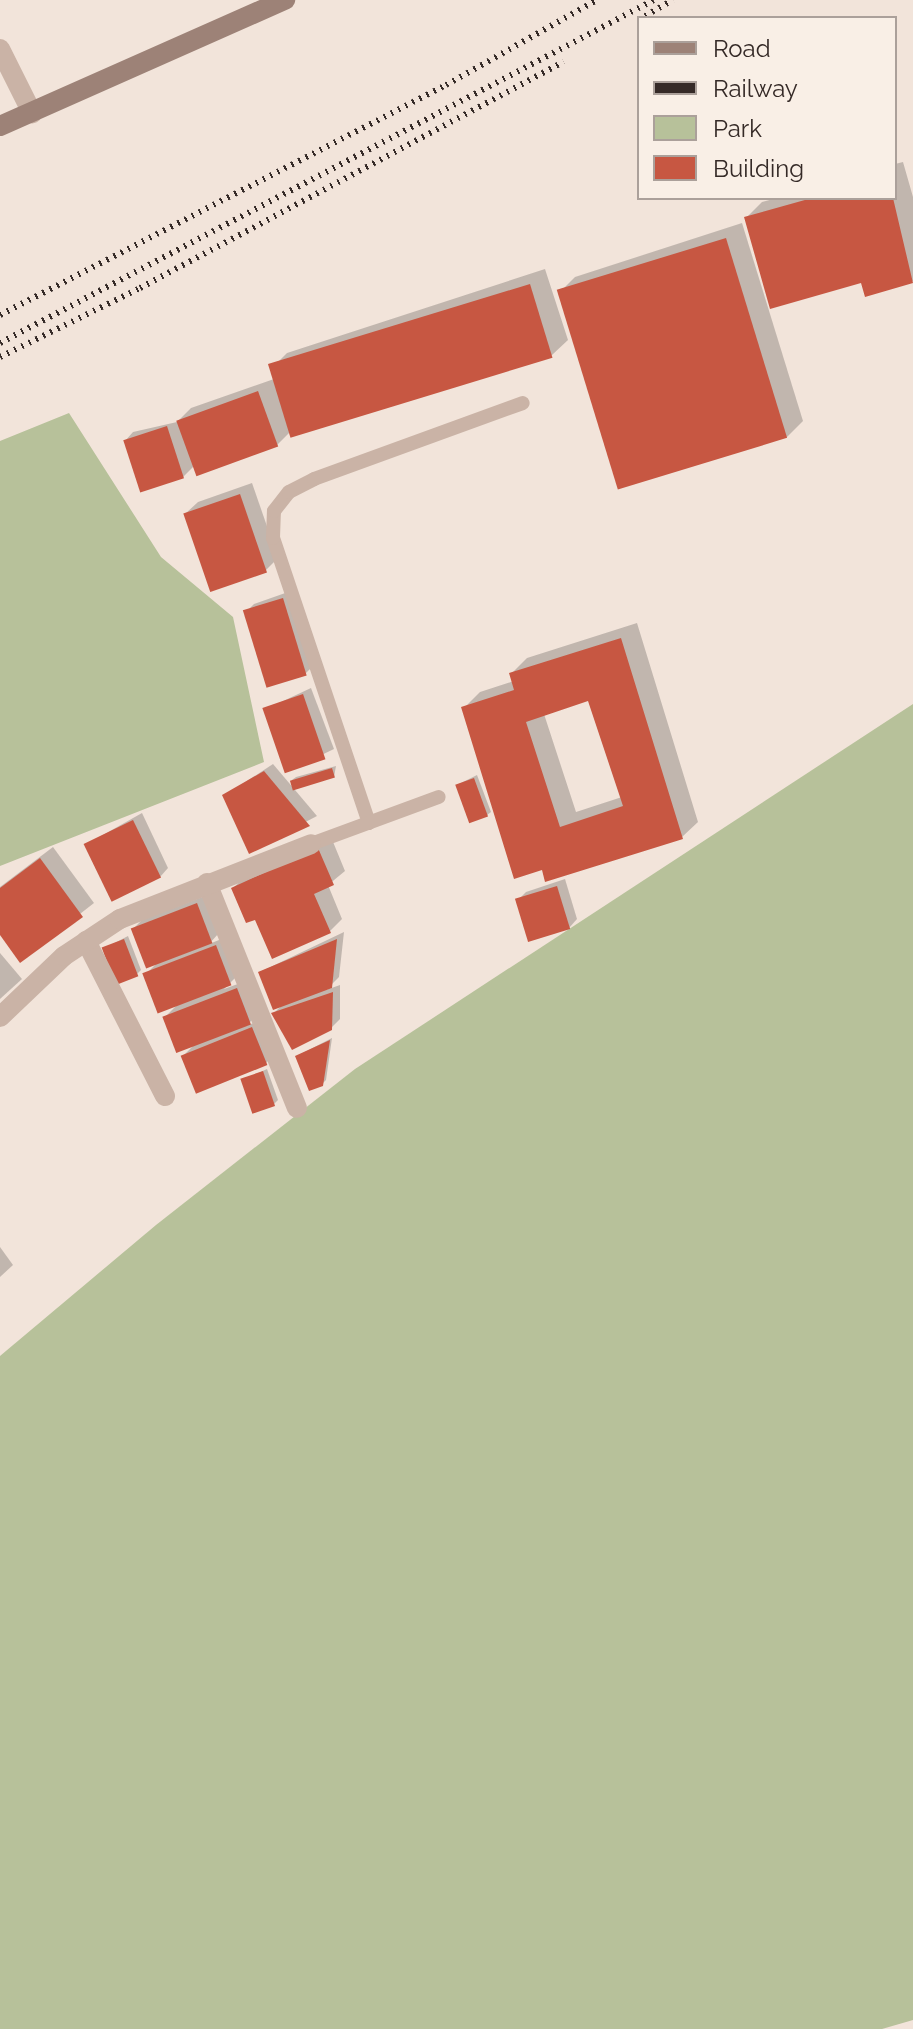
<!DOCTYPE html>
<html>
<head>
<meta charset="utf-8">
<style>
	body { margin:0 }
	#map { position:relative; width:913px; height:2029px; overflow:hidden; background:#f2e4da; font-family:Raleway,sans-serif }
	div>[style] { position:absolute }
	.green>* { inset:0; background:#b7c19a }
	.shadow>* { inset:0; background:#0003 }
	.building>* { inset:0; background:#c75742; transform-origin:0 0 }
	.lane>* { height:14px; margin:-7px; padding:0 7px; transform-origin:7px; border-radius:7px; background:#cab3a6 }
	.street>* { height:20px; margin:-10px; padding:0 10px; transform-origin:10px; border-radius:10px; background:#cab3a6 }
	.secondary>* { height:20px; margin:-10px; padding:0 10px; transform-origin:10px; border-radius:10px; background:#9d8277 }
	.rail>* { height:6px; margin-top:-3px; transform-origin:0; background:repeating-linear-gradient(90deg,#352a27 0 2px,transparent 0 8px) }
	span { translate:-50% -50%; white-space:nowrap; text-align:center; line-height:1.15; -webkit-text-stroke:7px #f9efe6; paint-order:stroke }
	.legend { position:absolute; left:637px; top:16px; width:260px; height:184px; box-sizing:border-box; background:#f9efe6; border:2px solid #aba09a; margin:0; padding:10px 14px; list-style:none; font-size:24px; color:#352a27 }
	.legend li { display:flex; align-items:center; gap:16px; height:40px }
	.legend b { width:40px; border:2px solid #aba09a }
</style>
</head>
<body>
<div id="map">
	<div class="green">
		<i style="clip-path:polygon(69px 413px,161px 557px,233px 617px,264px 762px,0 866px,0 441px)"></i>
		<i style="clip-path:polygon(913px 704px,913px 2020px,882px 2029px,0 2029px,0 1356px,156px 1225px,355px 1069px)"></i>
	</div>
	<div class="shadow">
		<i style="clip-path:polygon(903px 162px,913px 197px,913px 281px,866px 295px,863px 280px,746px 218px,762px 202px,777px 198px,895px 198px,895px 164px)"></i>
		<i style="clip-path:polygon(742px 223px,803px 421px,787px 437px,559px 293px,575px 277px)"></i>
		<i style="clip-path:polygon(545px 269px,568px 340px,552px 355px,291px 431px,277px 445px,194px 466px,183px 477px,125px 441px,133px 432px,177px 422px,191px 408px,274px 379px,271px 369px,287px 353px)"></i>
		<i style="clip-path:polygon(252px 483px,278px 558px,266px 570px,185px 514px,198px 502px)"></i>
		<i style="clip-path:polygon(291px 591px,314px 665px,306px 673px,246px 612px,254px 604px)"></i>
		<i style="clip-path:polygon(evenodd,637px 623px,698px 822px,682px 837px,543px 867px,464px 708px,480px 692px,514px 681px,511px 674px,527px 658px,637px 623px,590px 699px,622px 797px,576px 812px,544px 714px,590px 699px)"></i>
		<i style="clip-path:polygon(311px 688px,334px 749px,288px 771px,266px 709px)"></i>
		<i style="clip-path:polygon(273px 764px,317px 816px,250px 851px,224px 796px)"></i>
		<i style="clip-path:polygon(336px 766px,334px 777px,292px 780px,296px 777px)"></i>
		<i style="clip-path:polygon(477px 775px,491px 812px,487px 815px,457px 785px)"></i>
		<i style="clip-path:polygon(142px 813px,168px 868px,160px 877px,87px 844px)"></i>
		<i style="clip-path:polygon(331px 837px,345px 871px,328px 885px,342px 919px,330px 931px,256px 917px,233px 888px,246px 876px)"></i>
		<i style="clip-path:polygon(53px 847px,94px 903px,21px 960px,0 932px,0 887px)"></i>
		<i style="clip-path:polygon(565px 879px,577px 919px,569px 928px,518px 900px,526px 892px)"></i>
		<i style="clip-path:polygon(205px 896px,219px 933px,209px 944px,224px 938px,238px 975px,224px 989px,246px 981px,258px 1014px,246px 1026px,261px 1020px,274px 1055px,266px 1063px,183px 1056px,197px 1042px,165px 1017px,177px 1005px,146px 974px,158px 962px,134px 928px,142px 920px)"></i>
		<i style="clip-path:polygon(344px 932px,339px 977px,326px 990px,340px 985px,340px 1019px,331px 1028px,274px 1013px,283px 1004px,260px 972px)"></i>
		<i style="clip-path:polygon(128px 936px,141px 970px,137px 974px,105px 948px)"></i>
		<i style="clip-path:polygon(0 953px,22px 979px,0 999px)"></i>
		<i style="clip-path:polygon(332px 1038px,326px 1080px,322px 1084px,297px 1056px)"></i>
		<i style="clip-path:polygon(267px 1069px,278px 1100px,274px 1104px,243px 1080px)"></i>
		<i style="clip-path:polygon(0 1247px,13px 1265px,0 1277px)"></i>
	</div>
	<div class="building">
		<i style="clip-path:polygon(812px 198px,893px 198px,913px 283px,865px 297px,861px 283px,770px 309px,744px 217px)"></i>
		<i style="left:726px;top:238px;width:209px;height:177px;rotate:73deg"></i>
		<i style="left:530px;top:284px;width:77px;height:274px;rotate:73deg"></i>
		<i style="left:258px;top:391px;width:59px;height:87px;rotate:70deg"></i>
		<i style="left:167px;top:426px;width:55px;height:46px;rotate:72deg"></i>
		<i style="left:240px;top:494px;width:83px;height:60px;rotate:71deg"></i>
		<i style="left:283px;top:598px;width:81px;height:42px;rotate:73deg"></i>
		<i style="clip-path:polygon(evenodd,621px 638px,683px 839px,545px 882px,542px 870px,514px 879px,461px 707px,514px 690px,509px 673px,621px 638px,588px 701px,623px 806px,560px 827px,526px 722px,588px 701px)"></i>
		<i style="left:303px;top:694px;width:69px;height:43px;rotate:71deg"></i>
		<i style="left:332px;top:768px;width:10px;height:44px;rotate:73deg"></i>
		<i style="clip-path:polygon(264px 771px,310px 826px,249px 854px,222px 795px)"></i>
		<i style="left:474px;top:778px;width:41px;height:20px;rotate:70deg"></i>
		<i style="left:133px;top:820px;width:64px;height:55px;rotate:64deg"></i>
		<i style="clip-path:polygon(318px 848px,334px 885px,314px 894px,331px 933px,272px 959px,255px 920px,246px 923px,231px 888px)"></i>
		<i style="clip-path:polygon(40px 858px,83px 917px,20px 963px,0 935px,0 888px)"></i>
		<i style="left:557px;top:886px;width:45px;height:44px;rotate:73deg"></i>
		<i style="left:197px;top:903px;width:43px;height:71px;rotate:69deg"></i>
		<i style="left:124px;top:939px;width:40px;height:24px;rotate:69deg"></i>
		<i style="clip-path:polygon(337px 939px,332px 988px,273px 1010px,258px 972px)"></i>
		<i style="left:216px;top:945px;width:43px;height:79px;rotate:69deg"></i>
		<i style="left:237px;top:988px;width:39px;height:80px;rotate:69deg"></i>
		<i style="clip-path:polygon(333px 992px,332px 1030px,292px 1050px,271px 1013px)"></i>
		<i style="left:252px;top:1027px;width:41px;height:77px;rotate:68deg"></i>
		<i style="clip-path:polygon(330px 1040px,323px 1086px,309px 1091px,295px 1056px)"></i>
		<i style="left:263px;top:1071px;width:37px;height:24px;rotate:71deg"></i>
	</div>
	<div class="lane">
		<i style="left:369px;top:823px;width:301px;rotate:-108.6deg"></i>
		<i style="left:273px;top:538px;width:27px;rotate:-88deg"></i>
		<i style="left:274px;top:511px;width:24px;rotate:-52deg"></i>
		<i style="left:289px;top:492px;width:28px;rotate:-27deg"></i>
		<i style="left:314px;top:479px;width:222px;rotate:-20deg"></i>
		<i style="left:311px;top:844px;width:136px;rotate:-20.2deg"></i>
	</div>
	<div class="street">
		<i style="left:0;top:49px;width:72px;rotate:63.4deg"></i>
		<i style="left:207px;top:883px;width:242px;rotate:68.2deg"></i>
		<i style="left:86px;top:941px;width:174px;rotate:63deg"></i>
		<i style="left:0;top:1017px;width:88px;rotate:-43.6deg"></i>
		<i style="left:64px;top:956px;width:67px;rotate:-33.5deg"></i>
		<i style="left:120px;top:919px;width:205px;rotate:-21.4deg"></i>
	</div>
	<div class="secondary">
		<i style="left:0;top:126px;width:312px;rotate:-23.9deg"></i>
	</div>
	<div class="rail">
		<i style="left:645px;top:16px;width:32px;rotate:-30deg"></i>
		<i style="left:0;top:315px;width:502px;rotate:-27.28deg"></i>
		<i style="left:446px;top:85px;width:173px;rotate:-29.4deg"></i>
		<i style="left:0;top:343px;width:738px;rotate:-27.68deg"></i>
		<i style="left:0;top:357px;width:156px;rotate:-26.2deg"></i>
		<i style="left:140px;top:288px;width:480px;rotate:-28.1deg"></i>
	</div>
	<ul class="legend">
	<li><b style="height:10px;background:#9d8277"></b>Road</li>
	<li><b style="height:10px;background:#352a27"></b>Railway</li>
	<li><b style="height:22px;background:#b7c19a"></b>Park</li>
	<li><b style="height:22px;background:#c75742"></b>Building</li>
	</ul>
</div>
</body>
</html>
